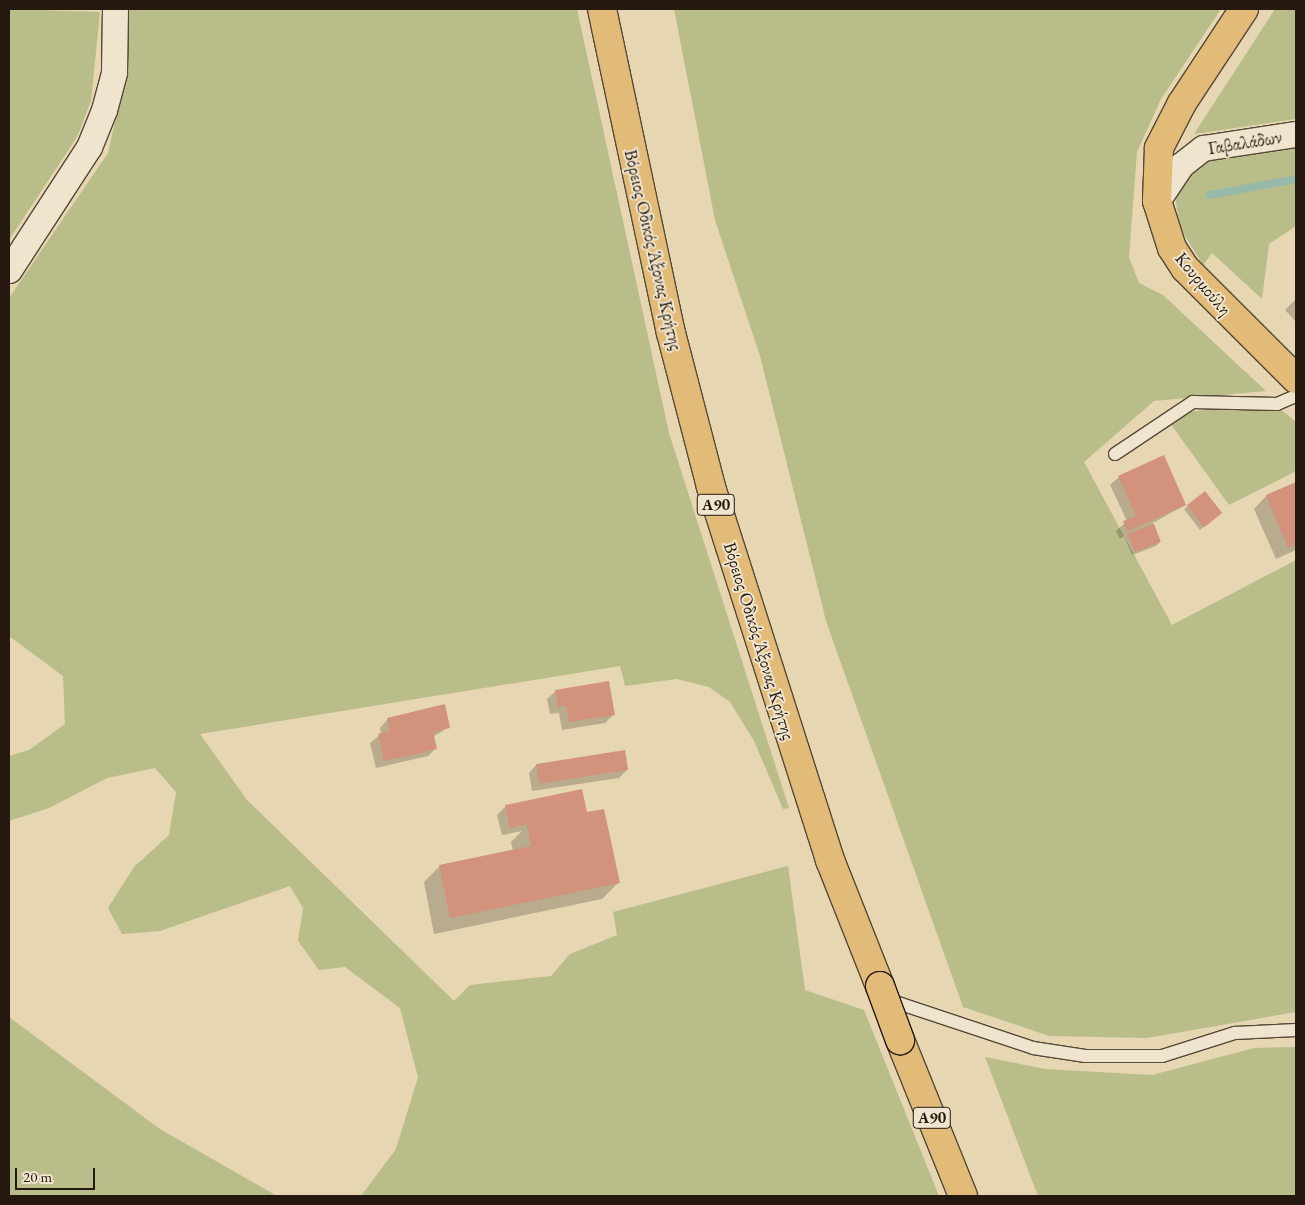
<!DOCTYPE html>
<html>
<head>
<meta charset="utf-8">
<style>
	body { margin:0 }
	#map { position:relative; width:1305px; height:1205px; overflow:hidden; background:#e6d6b2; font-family:"EB Garamond",serif }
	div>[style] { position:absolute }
	.green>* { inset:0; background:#b9bd89 }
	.shadow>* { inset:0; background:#0003 }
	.stream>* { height:8px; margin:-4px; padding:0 4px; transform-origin:4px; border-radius:4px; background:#97baa8 }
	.building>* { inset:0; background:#d3927b; transform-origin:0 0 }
	.roads { filter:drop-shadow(1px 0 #554838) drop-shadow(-1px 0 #554838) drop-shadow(0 1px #554838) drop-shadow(0 -1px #554838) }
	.lane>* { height:12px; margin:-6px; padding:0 6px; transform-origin:6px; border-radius:6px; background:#efe4cd }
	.street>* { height:25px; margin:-12.5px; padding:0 12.5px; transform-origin:12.5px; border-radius:12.5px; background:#efe4cd }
	.primary>* { height:28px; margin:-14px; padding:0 14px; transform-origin:14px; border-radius:14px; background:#e3bb79 }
	.highway>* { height:28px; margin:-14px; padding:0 14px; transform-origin:14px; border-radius:14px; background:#e3bb79 }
	.bridges { filter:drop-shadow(1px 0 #25190f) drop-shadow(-1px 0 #25190f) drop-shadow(0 1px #25190f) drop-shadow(0 -1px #25190f) }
	.highway-bridge>* { height:28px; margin:-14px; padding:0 14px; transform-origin:14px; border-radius:14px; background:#e3bb79 }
	span { translate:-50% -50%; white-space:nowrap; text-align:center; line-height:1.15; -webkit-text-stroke:4px #efe4cd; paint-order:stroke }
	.shield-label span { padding:1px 4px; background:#efe4cd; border:1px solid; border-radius:4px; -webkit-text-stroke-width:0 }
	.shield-label { font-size:16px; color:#25190f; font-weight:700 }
	.street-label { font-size:18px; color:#25190f }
	.frame { position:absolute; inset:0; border:10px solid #25190f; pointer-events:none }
	.scale { position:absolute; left:15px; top:1168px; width:80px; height:22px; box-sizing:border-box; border:2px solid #25190f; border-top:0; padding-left:6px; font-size:15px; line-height:18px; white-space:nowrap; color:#25190f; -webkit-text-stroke:4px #efe4cd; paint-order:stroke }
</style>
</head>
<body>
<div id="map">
	<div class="green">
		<i style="clip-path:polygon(9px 9px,100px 12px,91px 101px,77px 137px,9px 240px)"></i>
		<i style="clip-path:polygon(125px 9px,577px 9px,669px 433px,789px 808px,783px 809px,754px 741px,730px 702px,709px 687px,677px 679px,625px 686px,620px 666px,200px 734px,247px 800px,454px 1001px,470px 985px,551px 976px,570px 954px,617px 935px,613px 912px,788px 866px,805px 990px,864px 1010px,939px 1196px,361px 1196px,396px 1149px,418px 1077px,400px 1008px,345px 967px,319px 970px,298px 941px,303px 908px,290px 886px,160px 931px,122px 934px,108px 908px,134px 867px,169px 835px,176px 792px,155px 768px,107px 778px,49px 808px,9px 821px,9px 756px,29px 750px,65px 724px,63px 676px,9px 636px,9px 298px,108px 153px,124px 82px)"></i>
		<i style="clip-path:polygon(674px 9px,1221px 9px,1161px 99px,1137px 152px,1129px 257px,1139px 283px,1163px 295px,1266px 391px,1154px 401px,1084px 462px,1172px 625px,1296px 560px,1296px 1012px,1147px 1038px,1049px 1036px,963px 1007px,826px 621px,760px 356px,715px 220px)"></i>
		<i style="clip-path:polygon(1275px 9px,1296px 9px,1296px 119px,1194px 134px)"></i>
		<i style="clip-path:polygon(1296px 145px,1296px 226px,1269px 244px,1262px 299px,1212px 253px,1203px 265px,1180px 228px,1174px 191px,1201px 162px)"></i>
		<i style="clip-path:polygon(1210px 409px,1283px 411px,1296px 422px,1296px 471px,1229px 505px,1170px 423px,1188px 412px)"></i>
		<i style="clip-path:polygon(9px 1017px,160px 1129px,277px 1196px,9px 1196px)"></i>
		<i style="clip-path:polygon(1296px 1047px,1296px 1196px,1038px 1196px,985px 1057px,1045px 1069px,1152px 1075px,1254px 1048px)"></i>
	</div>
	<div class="shadow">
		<i style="clip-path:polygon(1296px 299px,1296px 322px,1285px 310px)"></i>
		<i style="clip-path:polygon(1119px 477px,1185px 505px,1153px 523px,1160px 542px,1156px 546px,1132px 555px,1124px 536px,1120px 539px,1116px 531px,1127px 521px,1110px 485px)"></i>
		<i style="clip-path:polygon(1296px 483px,1296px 550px,1276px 559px,1254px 509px,1266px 496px)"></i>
		<i style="clip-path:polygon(1188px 506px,1216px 517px,1200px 530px,1184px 509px)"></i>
		<i style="clip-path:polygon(556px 691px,613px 715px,605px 723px,562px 730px,559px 713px,550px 714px,547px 699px)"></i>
		<i style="clip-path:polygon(388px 719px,449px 727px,433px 737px,436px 748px,428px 756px,376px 768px,370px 743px,381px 734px,380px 728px)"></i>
		<i style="clip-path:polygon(537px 764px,627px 770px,619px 778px,532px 791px,529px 773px)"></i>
		<i style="clip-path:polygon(506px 806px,586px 812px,618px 883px,602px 899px,434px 934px,424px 882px,440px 866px,513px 851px,511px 842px,522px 831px,502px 835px,497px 815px)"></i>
	</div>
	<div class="stream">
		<i style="left:1210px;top:195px;width:87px;rotate:-10.5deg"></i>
	</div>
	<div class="building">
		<i style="clip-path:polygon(1164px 455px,1186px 505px,1128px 531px,1123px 521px,1136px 516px,1118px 476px)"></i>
		<i style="clip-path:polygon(1296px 482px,1296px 544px,1288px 548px,1266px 495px)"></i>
		<i style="left:1205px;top:491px;width:28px;height:23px;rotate:52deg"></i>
		<i style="left:1154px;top:524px;width:19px;height:28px;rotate:69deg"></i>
		<i style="clip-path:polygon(609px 681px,615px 715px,569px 722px,566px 706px,558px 707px,555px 690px)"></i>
		<i style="clip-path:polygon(445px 704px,450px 728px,433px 732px,437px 749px,384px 761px,378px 734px,390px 731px,387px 718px)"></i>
		<i style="left:625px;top:750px;width:20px;height:90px;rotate:81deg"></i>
		<i style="clip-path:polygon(582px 789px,587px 812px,604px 809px,620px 883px,450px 918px,439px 865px,531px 846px,527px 824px,510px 828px,505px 805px)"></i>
	</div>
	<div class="roads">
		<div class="lane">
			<i style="left:1115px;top:454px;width:94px;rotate:-33.7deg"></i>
			<i style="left:1193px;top:402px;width:84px;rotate:1.4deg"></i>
			<i style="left:1277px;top:404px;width:21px;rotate:-23deg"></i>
			<i style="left:886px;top:999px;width:155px;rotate:18.4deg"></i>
			<i style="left:1033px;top:1048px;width:53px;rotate:8.7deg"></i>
			<i style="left:1085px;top:1056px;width:77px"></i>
			<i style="left:1162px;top:1056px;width:77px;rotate:-17.5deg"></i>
			<i style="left:1235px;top:1033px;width:61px;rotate:-2.8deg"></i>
		</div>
		<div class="street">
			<i style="left:1157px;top:201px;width:43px;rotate:-56.3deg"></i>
			<i style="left:1181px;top:165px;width:28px;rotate:-38deg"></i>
			<i style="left:1203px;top:148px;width:94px;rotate:-8.6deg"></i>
			<i style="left:9px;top:270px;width:147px;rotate:-57deg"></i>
			<i style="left:89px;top:147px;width:40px;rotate:-68deg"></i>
			<i style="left:104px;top:110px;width:39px;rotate:-75deg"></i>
			<i style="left:114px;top:72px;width:63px;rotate:-89.1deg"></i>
		</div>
		<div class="primary">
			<i style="left:1244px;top:9px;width:113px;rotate:123.4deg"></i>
			<i style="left:1182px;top:103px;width:51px;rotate:117.1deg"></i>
			<i style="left:1159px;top:148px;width:53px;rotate:92.2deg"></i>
			<i style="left:1157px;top:201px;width:49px;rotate:72.3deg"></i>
			<i style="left:1172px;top:248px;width:24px;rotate:57deg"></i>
			<i style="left:1185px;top:268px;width:157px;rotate:45deg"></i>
		</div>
		<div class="highway">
			<i style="left:602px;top:9px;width:331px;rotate:78deg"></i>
			<i style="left:671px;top:333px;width:159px;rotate:75.4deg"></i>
			<i style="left:711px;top:487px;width:392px;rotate:72.3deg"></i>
			<i style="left:830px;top:860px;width:136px;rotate:68.4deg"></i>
			<i style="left:900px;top:1040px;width:168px;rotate:68deg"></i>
		</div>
	</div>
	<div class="bridges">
		<div class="highway-bridge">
			<i style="left:880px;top:986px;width:58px;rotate:69.7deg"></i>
		</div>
	</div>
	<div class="shield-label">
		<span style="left:716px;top:505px">Α90</span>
		<span style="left:932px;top:1118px">Α90</span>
	</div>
	<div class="street-label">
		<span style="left:1245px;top:143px;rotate:-9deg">Γαβαλάδων</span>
		<span style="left:653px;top:250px;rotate:77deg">Βόρειος Οδικός Άξονας Κρήτης</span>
		<span style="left:1203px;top:284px;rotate:50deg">Κουρμούλη</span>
		<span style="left:759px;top:641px;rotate:73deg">Βόρειος Οδικός Άξονας Κρήτης</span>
	</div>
	<div class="frame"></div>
	<div class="scale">20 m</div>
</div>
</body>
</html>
